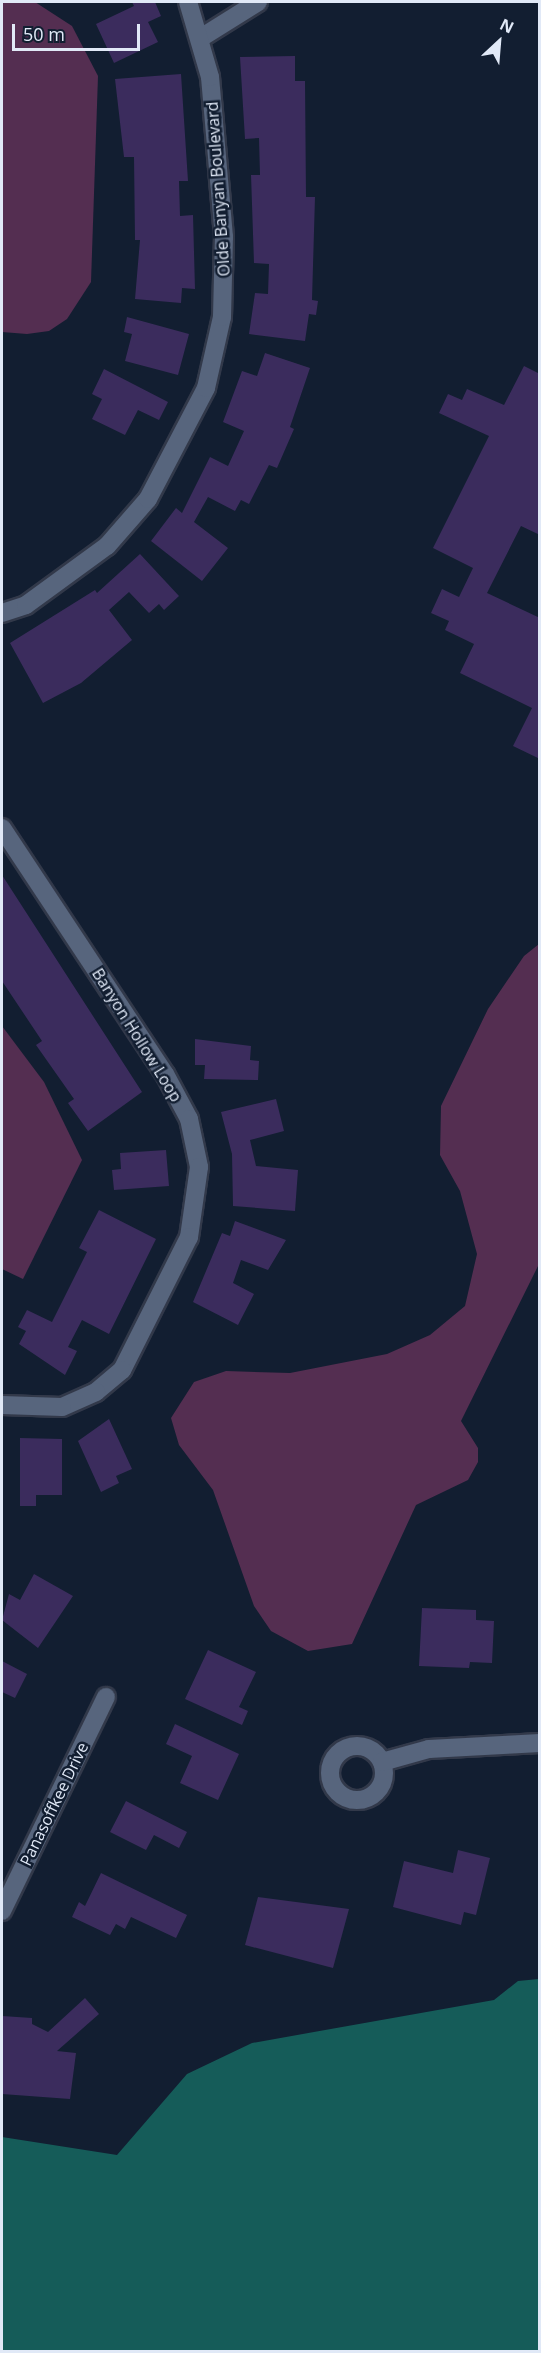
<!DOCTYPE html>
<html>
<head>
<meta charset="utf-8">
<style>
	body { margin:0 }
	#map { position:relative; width:541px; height:2353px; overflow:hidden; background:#121e31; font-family:"Open Sans",sans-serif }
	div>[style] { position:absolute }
	.green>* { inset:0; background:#542e51 }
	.water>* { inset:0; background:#155c59 }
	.building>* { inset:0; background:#3b2c5d }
	.roads { filter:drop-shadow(2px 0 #32394a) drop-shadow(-2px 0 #32394a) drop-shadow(0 2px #32394a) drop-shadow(0 -2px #32394a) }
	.minor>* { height:18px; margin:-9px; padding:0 9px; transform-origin:9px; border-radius:9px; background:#57657d }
	.minor>.ring { margin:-9px; padding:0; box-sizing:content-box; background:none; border:18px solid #57657d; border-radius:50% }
	span { translate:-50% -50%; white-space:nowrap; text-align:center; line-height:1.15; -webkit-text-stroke:5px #121e31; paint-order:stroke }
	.street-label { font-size:16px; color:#e1e9f7 }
	.frame { position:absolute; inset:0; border:3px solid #e1e9f7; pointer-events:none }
	.north { position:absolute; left:469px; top:12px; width:60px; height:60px; -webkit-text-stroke:4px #121e31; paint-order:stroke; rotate:26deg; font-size:16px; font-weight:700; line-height:24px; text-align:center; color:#e1e9f7 }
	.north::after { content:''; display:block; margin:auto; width:21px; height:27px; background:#e1e9f7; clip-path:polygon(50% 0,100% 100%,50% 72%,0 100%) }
	.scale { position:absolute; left:12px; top:24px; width:128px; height:27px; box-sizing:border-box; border:3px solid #e1e9f7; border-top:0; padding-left:8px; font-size:18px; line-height:21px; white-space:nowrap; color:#e1e9f7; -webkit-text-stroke:4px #121e31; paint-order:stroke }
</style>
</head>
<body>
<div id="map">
	<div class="green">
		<i style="clip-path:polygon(2px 2px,35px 2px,72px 26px,98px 76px,91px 282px,67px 319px,49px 331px,27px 334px,2px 332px)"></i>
		<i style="clip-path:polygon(539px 944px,539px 1264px,461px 1421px,478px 1448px,478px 1462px,468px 1480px,416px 1505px,352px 1644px,308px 1651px,271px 1631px,254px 1606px,213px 1490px,179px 1445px,171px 1418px,194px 1382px,226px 1371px,290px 1373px,387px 1354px,430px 1335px,465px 1306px,477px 1254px,460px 1191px,440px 1155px,441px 1106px,488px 1009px,524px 956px)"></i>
		<i style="clip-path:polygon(2px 1026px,44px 1082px,82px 1160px,23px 1279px,2px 1269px)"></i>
	</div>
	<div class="water">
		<i style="clip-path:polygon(539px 1979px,539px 2351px,2px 2351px,2px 2137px,117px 2155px,187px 2074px,252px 2043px,494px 2000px,518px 1981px)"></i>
	</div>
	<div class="building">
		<i style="clip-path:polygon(132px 2px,155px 2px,161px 16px,148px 22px,158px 42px,114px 63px,96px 24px,134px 6px)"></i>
		<i style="clip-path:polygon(295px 56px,295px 81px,305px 81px,306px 197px,315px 197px,312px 300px,318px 301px,316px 315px,309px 314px,305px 341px,249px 334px,255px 293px,268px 294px,269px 264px,254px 263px,251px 175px,260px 175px,259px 138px,245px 139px,240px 57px)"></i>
		<i style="clip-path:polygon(181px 74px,188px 181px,179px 181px,180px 216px,193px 215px,195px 289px,182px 288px,181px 303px,135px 299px,140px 240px,135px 240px,134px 157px,124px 157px,115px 79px)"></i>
		<i style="clip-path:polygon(127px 317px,189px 334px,178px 375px,125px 361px,132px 334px,124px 332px)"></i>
		<i style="clip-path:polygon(265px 353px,310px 368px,290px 427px,294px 429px,277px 468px,269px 465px,249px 504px,241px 500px,235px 511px,208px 497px,194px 522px,228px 548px,202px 581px,151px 541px,176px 508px,182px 513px,210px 457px,228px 466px,244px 431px,223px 422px,242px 371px,257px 376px)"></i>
		<i style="clip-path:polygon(524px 366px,540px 374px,540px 535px,521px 526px,487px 593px,540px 618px,540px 759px,513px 746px,532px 708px,460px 673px,474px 644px,445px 630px,449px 621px,431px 613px,442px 589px,459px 597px,473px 568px,433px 548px,489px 436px,439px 413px,448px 394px,462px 400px,467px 389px,504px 405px)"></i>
		<i style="clip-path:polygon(104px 369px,168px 402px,159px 420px,138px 410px,125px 435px,92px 419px,102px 399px,92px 394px)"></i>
		<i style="clip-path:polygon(140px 554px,179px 596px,164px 610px,159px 604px,149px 613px,129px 592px,109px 610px,132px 640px,81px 683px,43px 703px,10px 643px,95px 590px,97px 593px)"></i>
		<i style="clip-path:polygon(2px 875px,142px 1092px,88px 1131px,68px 1103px,74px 1099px,36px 1045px,42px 1041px,2px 981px)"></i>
		<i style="clip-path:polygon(195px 1039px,251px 1046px,250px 1060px,259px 1061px,258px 1080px,204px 1079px,205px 1065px,195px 1065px)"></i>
		<i style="clip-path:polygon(276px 1099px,284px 1131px,250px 1140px,256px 1166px,298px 1170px,295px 1211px,233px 1206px,232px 1154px,221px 1112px)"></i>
		<i style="clip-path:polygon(166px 1150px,169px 1186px,114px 1190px,112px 1170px,121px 1169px,120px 1153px)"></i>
		<i style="clip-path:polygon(99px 1210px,156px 1239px,109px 1334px,82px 1320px,68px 1347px,77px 1351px,65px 1375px,19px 1344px,26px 1331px,18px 1327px,27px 1310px,52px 1322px,87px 1252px,79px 1248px)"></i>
		<i style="clip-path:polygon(235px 1221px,286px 1240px,268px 1270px,241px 1260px,233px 1283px,254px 1294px,238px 1325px,193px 1302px,222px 1233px,230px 1236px)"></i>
		<i style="clip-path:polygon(109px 1419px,132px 1469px,116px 1476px,119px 1483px,101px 1492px,78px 1441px)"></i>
		<i style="clip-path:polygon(20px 1438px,62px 1439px,62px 1495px,36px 1495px,36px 1506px,20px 1506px)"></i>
		<i style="clip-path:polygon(34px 1574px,73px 1596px,38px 1648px,2px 1620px,9px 1594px,20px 1600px)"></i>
		<i style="clip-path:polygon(422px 1608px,476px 1610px,476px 1620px,494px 1621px,492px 1663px,470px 1662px,469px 1668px,419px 1666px)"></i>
		<i style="clip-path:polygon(208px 1650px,256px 1672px,239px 1707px,248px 1711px,242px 1725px,185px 1699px)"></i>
		<i style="clip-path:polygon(2px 1661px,27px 1674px,15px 1698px,2px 1692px)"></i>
		<i style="clip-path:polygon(175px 1724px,239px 1754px,218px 1800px,180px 1783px,192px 1756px,166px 1744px)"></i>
		<i style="clip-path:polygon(126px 1801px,187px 1832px,179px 1848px,154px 1835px,146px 1850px,110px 1832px)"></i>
		<i style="clip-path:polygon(458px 1850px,490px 1858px,476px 1915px,464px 1912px,461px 1925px,393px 1907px,404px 1861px,453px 1873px)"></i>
		<i style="clip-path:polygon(101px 1873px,187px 1915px,176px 1938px,131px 1917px,125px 1929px,116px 1924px,110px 1935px,72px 1917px,79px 1902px,85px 1906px)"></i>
		<i style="clip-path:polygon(258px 1897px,349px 1909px,333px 1968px,245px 1945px)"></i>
		<i style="clip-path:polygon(85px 1998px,99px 2014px,57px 2051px,76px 2053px,70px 2099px,2px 2094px,2px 2016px,32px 2018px,32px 2024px,48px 2032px)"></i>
	</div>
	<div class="roads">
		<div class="minor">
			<i style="left:202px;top:37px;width:66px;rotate:-32deg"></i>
			<i style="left:2px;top:613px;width:25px;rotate:-18deg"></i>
			<i style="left:26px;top:605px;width:100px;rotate:-36.1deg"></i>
			<i style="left:107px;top:546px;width:62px;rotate:-48.9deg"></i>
			<i style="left:148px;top:499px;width:125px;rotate:-62.4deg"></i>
			<i style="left:206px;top:388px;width:73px;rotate:-77.3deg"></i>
			<i style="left:222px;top:317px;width:80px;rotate:-88.6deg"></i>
			<i style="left:224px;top:237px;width:161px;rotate:-95deg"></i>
			<i style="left:210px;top:77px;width:78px;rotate:-106.3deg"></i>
			<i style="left:2px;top:828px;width:295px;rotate:56.5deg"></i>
			<i style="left:165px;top:1074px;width:51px;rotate:61.9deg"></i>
			<i style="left:189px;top:1119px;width:49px;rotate:78.2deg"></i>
			<i style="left:199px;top:1167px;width:71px;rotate:98.1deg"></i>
			<i style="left:189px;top:1237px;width:149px;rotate:116.7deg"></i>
			<i style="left:122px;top:1370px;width:34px;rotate:140deg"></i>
			<i style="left:96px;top:1392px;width:37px;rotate:156deg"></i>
			<i style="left:62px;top:1407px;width:60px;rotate:-178.1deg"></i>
			<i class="ring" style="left:330px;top:1746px;width:36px;height:36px"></i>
			<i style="left:382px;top:1762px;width:49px;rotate:-15.5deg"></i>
			<i style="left:429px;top:1749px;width:111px;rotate:-3.1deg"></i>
			<i style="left:2px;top:1911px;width:238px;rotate:-64.1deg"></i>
		</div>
	</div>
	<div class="street-label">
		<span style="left:218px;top:189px;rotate:-94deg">Olde Banyan Boulevard</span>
		<span style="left:137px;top:1035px;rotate:58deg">Banyon Hollow Loop</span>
		<span style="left:54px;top:1804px;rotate:-64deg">Panasoffkee Drive</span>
	</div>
	<div class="frame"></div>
	<div class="north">N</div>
	<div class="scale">50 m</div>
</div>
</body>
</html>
